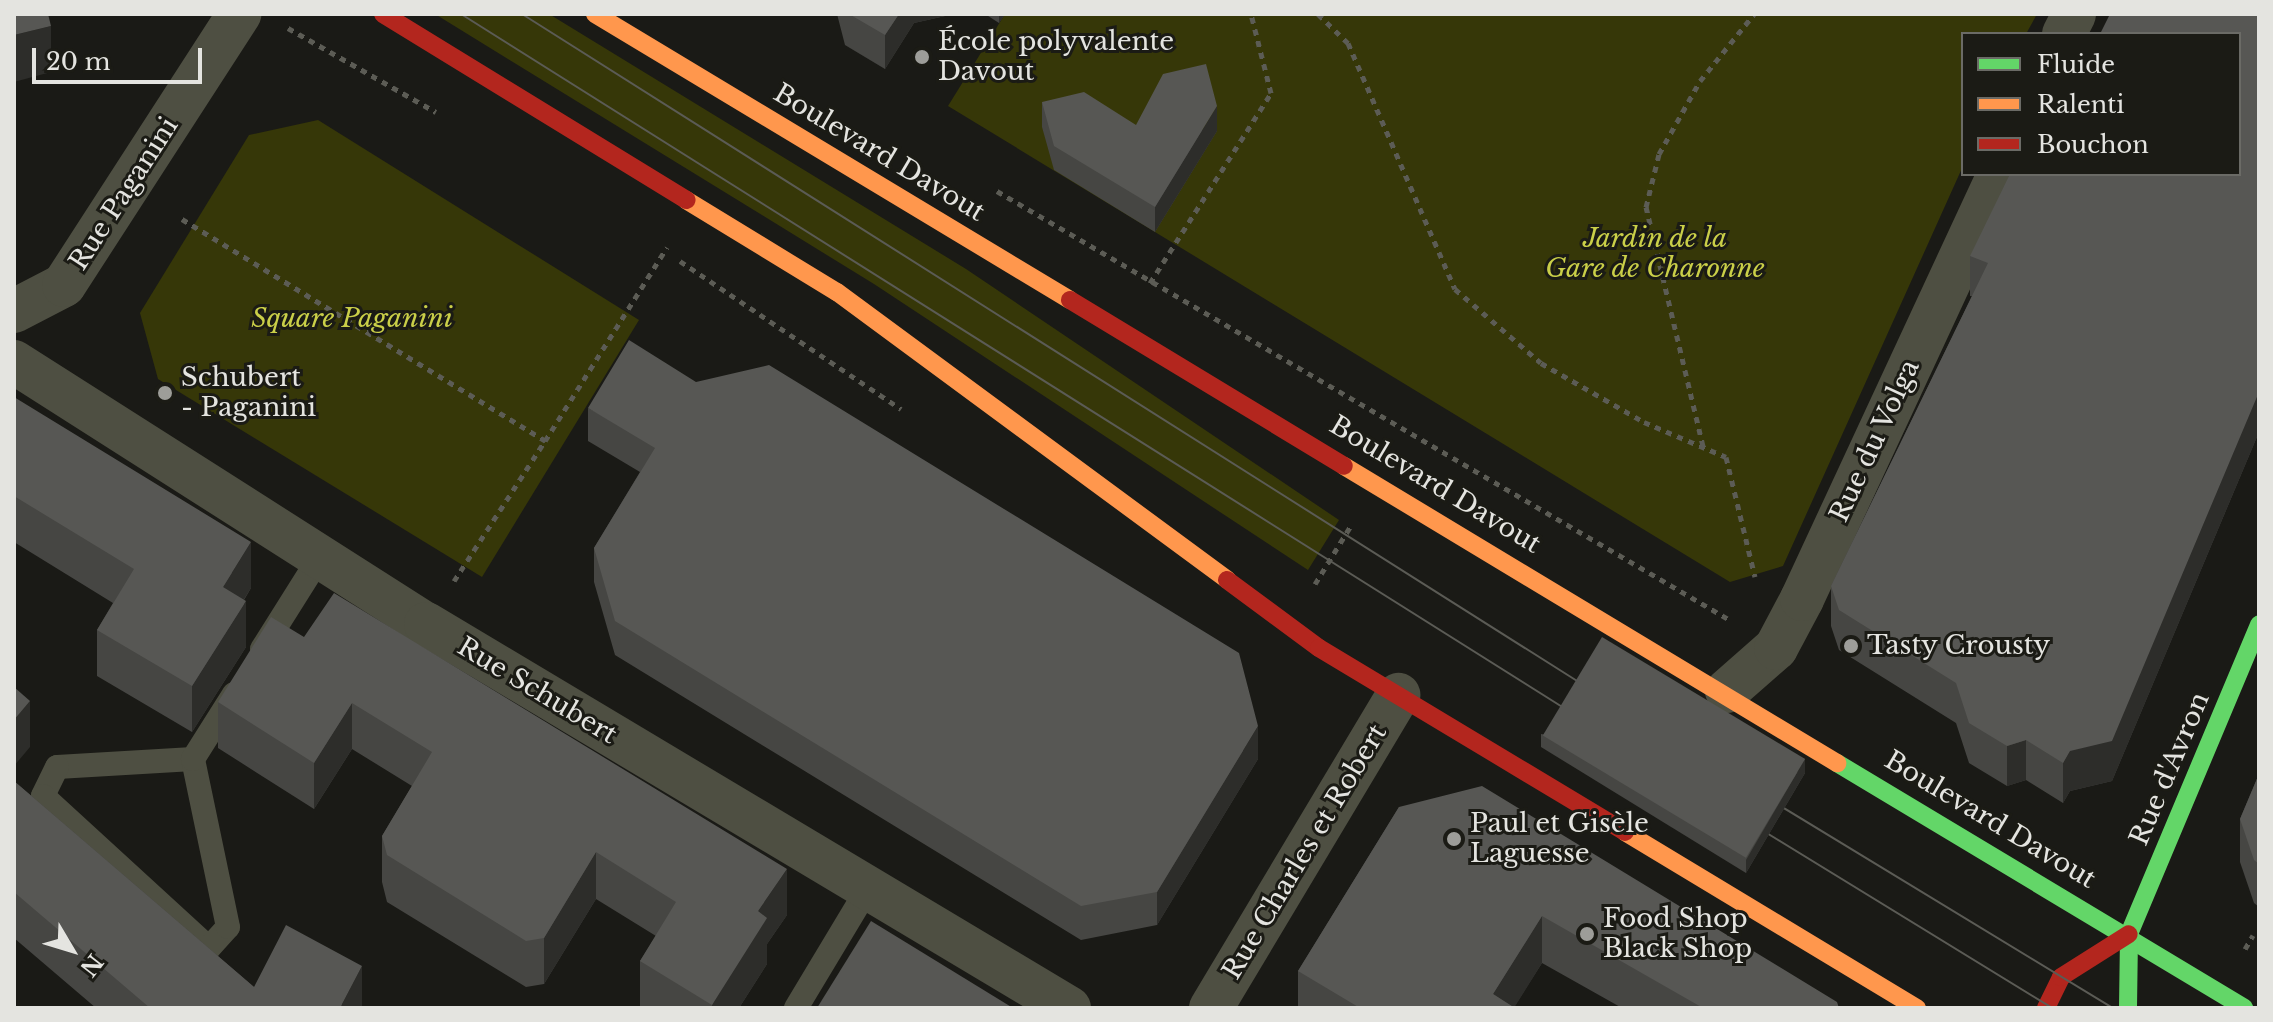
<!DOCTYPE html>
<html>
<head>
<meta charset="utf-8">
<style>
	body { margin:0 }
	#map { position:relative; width:2273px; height:1022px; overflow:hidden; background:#1a1a16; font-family:"Libre Baskerville",serif }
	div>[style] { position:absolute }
	.green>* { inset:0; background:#363708 }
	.path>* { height:5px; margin-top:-2.5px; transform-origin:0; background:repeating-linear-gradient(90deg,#5c5c55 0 6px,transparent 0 12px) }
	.lane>* { height:24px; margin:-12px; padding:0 12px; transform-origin:12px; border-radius:12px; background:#4e4f42 }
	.street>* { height:44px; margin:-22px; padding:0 22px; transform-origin:22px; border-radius:22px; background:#4e4f42 }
	.fast>* { height:18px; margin:-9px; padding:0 9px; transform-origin:9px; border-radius:9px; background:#63d668 }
	.slow>* { height:18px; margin:-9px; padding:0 9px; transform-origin:9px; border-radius:9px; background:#ff974d }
	.jam>* { height:18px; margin:-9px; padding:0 9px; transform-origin:9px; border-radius:9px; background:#b3261e }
	.tram>* { height:2px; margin:-1px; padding:0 1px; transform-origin:1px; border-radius:1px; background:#5b5b55 }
	.wall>* { inset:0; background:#464643 }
	.shaded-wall>* { inset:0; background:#2d2d2a }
	.building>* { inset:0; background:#575754; transform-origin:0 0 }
	.dots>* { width:22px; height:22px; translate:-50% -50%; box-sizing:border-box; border:4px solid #1b1b15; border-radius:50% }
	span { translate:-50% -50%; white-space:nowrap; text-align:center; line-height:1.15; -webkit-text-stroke:6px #1b1b15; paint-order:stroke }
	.poi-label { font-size:26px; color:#e4e4e0 }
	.left { translate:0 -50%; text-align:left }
	.street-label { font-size:26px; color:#e4e4e0 }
	.park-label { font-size:26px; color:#cacf48; font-style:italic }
	.frame { position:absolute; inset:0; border:16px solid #e4e4e0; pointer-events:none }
	.legend { position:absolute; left:1961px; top:32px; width:280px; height:144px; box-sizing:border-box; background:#1b1b15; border:2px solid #6b6b66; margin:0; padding:10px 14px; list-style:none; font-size:24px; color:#e4e4e0 }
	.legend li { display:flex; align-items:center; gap:16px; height:40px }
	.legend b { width:40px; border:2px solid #6b6b66 }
	.north { position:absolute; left:32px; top:910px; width:80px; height:80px; -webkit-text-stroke:6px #1b1b15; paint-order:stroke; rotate:128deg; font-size:22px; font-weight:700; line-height:32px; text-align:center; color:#e4e4e0 }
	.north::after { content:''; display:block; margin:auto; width:28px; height:36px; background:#e4e4e0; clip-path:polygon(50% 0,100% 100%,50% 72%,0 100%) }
	.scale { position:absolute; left:32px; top:48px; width:170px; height:36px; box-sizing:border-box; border:4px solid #e4e4e0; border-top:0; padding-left:10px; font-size:24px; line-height:28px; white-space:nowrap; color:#e4e4e0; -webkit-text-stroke:6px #1b1b15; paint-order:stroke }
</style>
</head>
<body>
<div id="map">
	<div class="green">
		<i style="clip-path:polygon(435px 14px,549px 14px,966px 269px,1339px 520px,1308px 570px,874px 284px)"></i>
		<i style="clip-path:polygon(1005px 14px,2037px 14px,2026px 34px,1963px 34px,1963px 166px,1783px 566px,1730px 582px,948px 106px)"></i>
		<i style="clip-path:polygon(318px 120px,639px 320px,482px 577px,158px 379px,140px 313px,249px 135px)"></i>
	</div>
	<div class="path">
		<i style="left:1318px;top:14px;width:42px;rotate:44deg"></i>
		<i style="left:1348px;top:43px;width:268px;rotate:66.5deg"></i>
		<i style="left:1455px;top:289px;width:113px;rotate:40.7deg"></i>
		<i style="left:1541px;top:363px;width:119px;rotate:29.8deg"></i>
		<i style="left:1644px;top:422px;width:89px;rotate:23.1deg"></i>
		<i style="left:1726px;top:457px;width:123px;rotate:76.4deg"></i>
		<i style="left:288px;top:28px;width:170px;rotate:29.6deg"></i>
		<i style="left:997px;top:191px;width:849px;rotate:30.34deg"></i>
		<i style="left:182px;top:219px;width:426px;rotate:31.4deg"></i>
		<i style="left:545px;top:441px;width:229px;rotate:-57.8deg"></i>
		<i style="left:680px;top:261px;width:266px;rotate:33.8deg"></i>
		<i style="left:1150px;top:283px;width:225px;rotate:-57.5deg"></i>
		<i style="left:1271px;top:93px;width:81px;rotate:-104.2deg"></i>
		<i style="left:1703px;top:446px;width:246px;rotate:-103.4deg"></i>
		<i style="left:1646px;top:207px;width:55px;rotate:-76.2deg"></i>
		<i style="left:1659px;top:154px;width:84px;rotate:-60.7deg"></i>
		<i style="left:1700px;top:81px;width:86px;rotate:-51.1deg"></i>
		<i style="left:454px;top:581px;width:167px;rotate:-57deg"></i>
		<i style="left:1315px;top:584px;width:67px;rotate:-58.4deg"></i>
		<i style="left:2245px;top:949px;width:16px;rotate:-60deg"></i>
	</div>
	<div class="lane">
		<i style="left:262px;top:649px;width:109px;rotate:-57.8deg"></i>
		<i style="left:193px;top:759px;width:136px;rotate:176.6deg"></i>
		<i style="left:57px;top:767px;width:32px;rotate:116deg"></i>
		<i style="left:43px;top:796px;width:225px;rotate:42.5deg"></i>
		<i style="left:209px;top:948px;width:28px;rotate:-48deg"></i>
		<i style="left:228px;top:927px;width:172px;rotate:-101.8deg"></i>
		<i style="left:193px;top:759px;width:77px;rotate:-57.8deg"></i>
		<i style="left:796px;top:1008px;width:140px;rotate:-59deg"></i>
	</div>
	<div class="street">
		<i style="left:2064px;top:34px;width:22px;rotate:-63deg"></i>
		<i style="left:14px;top:311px;width:56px;rotate:-27.5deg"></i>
		<i style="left:64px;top:285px;width:323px;rotate:-57.1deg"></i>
		<i style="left:14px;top:362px;width:488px;rotate:32.5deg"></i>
		<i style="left:426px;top:624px;width:749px;rotate:30.85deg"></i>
		<i style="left:1727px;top:691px;width:65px;rotate:-41.3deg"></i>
		<i style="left:1776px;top:648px;width:55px;rotate:-62deg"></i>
		<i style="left:1802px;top:599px;width:468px;rotate:-65.1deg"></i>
		<i style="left:1211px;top:1008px;width:365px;rotate:-59.1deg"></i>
	</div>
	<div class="fast">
		<i style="left:1837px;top:763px;width:475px;rotate:31deg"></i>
		<i style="left:2129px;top:934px;width:336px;rotate:-67.2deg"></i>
		<i style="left:2128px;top:1008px;width:74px;rotate:-89.2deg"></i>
	</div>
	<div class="slow">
		<i style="left:595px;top:14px;width:554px;rotate:31.05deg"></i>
		<i style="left:686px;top:200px;width:177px;rotate:31.4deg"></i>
		<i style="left:837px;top:292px;width:485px;rotate:36.4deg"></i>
		<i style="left:1344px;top:466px;width:576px;rotate:31.07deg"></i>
		<i style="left:1625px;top:832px;width:341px;rotate:31.1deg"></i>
	</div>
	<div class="jam">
		<i style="left:383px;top:14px;width:356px;rotate:31.5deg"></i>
		<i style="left:1070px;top:300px;width:320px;rotate:31.2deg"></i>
		<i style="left:1227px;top:580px;width:114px;rotate:36.5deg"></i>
		<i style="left:1319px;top:648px;width:357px;rotate:31deg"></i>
		<i style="left:2046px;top:1008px;width:34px;rotate:-64deg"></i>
		<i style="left:2061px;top:977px;width:80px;rotate:-32.3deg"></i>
	</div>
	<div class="tram">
		<i style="left:461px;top:14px;width:1320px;rotate:32.18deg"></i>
		<i style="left:522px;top:14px;width:1267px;rotate:32.3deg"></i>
		<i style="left:1764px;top:796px;width:407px;rotate:31.3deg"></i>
		<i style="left:1752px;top:824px;width:352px;rotate:31.5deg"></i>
	</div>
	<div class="wall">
		<i style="clip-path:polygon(837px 14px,954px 14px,914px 23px,885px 69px,845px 45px)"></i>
		<i style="clip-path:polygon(985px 14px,1005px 14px,999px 23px)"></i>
		<i style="clip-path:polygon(2259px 14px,2259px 432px,2112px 781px,2070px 791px,2063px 803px,2026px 780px,2007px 786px,1969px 763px,1956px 723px,1839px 650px,1831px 626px,1831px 586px,1972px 296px,1970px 296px,1970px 256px)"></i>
		<i style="clip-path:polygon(1042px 102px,1136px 125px,1217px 131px,1155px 232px,1054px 170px,1042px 127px)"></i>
		<i style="clip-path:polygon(14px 397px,251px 588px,244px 600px,246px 647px,192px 732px,97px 676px,97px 630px,113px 603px,14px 542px)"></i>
		<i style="clip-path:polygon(588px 408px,1258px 759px,1157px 925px,1081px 940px,615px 655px,594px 582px,594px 548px,640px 472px,588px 441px)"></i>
		<i style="clip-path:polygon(304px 637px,787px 915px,767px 944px,767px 964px,739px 1008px,640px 1007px,640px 961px,656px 936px,596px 899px,544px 984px,526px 987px,387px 902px,382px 882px,382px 836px,412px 786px,352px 749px,314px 809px,218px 748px,218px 702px)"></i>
		<i style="clip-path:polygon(1541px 734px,1805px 773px,1746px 873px,1541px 747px)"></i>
		<i style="clip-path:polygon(2259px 774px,2259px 907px,2254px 903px,2240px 862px,2240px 819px)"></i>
		<i style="clip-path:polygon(14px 781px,254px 987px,362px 1008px,96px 1008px,14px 938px)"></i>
		<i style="clip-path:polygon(1399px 807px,1839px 1008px,1622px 1008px,1542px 963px,1514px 1007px,1515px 1008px,1298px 1008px,1298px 971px)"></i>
	</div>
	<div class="shaded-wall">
		<i style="clip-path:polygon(899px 14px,954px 14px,914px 23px,885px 69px,885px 35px)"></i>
		<i style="clip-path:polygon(999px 14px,1005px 14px,999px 23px)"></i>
		<i style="clip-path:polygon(51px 26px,51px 72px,14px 82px,14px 35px)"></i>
		<i style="clip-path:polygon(1217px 106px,1217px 131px,1155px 232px,1155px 207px)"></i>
		<i style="clip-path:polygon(2259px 392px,2259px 432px,2112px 781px,2070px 791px,2063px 803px,2063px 763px)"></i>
		<i style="clip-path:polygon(251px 542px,251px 588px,223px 633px,223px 587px)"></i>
		<i style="clip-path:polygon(246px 601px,246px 647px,192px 732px,192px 686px)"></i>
		<i style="clip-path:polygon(30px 701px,30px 747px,14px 766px,14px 720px)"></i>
		<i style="clip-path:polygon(352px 703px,352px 749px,314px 809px,314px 763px)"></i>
		<i style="clip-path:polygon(1258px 726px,1258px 759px,1157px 925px,1157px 892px)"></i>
		<i style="clip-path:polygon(2026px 740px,2026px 780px,2007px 786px,2007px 746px)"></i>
		<i style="clip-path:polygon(1805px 759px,1805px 773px,1746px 873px,1746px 860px)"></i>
		<i style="clip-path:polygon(596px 852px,596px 899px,544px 984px,544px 938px)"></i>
		<i style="clip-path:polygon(787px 869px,787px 915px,767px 944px,767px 964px,739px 1008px,712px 1008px,712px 1005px,758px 911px)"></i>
		<i style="clip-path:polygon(1542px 916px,1542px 963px,1514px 1008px,1493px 994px)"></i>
		<i style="clip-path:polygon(362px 966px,362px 1008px,340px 1008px)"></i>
	</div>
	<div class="building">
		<i style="clip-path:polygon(14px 14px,48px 14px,51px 26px,14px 35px)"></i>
		<i style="clip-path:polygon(849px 14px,899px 14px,885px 35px)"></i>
		<i style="clip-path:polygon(2110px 14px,2259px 14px,2259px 392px,2112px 741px,2070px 751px,2063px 763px,2026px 740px,2007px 746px,1969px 723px,1956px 683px,1839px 610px,1831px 586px,1988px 263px,1970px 256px,2010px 174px,2239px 174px,2239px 34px,2100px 34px)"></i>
		<i style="clip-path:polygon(1206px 64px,1217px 106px,1155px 207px,1054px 146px,1042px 102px,1084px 92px,1136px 125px,1163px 74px)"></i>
		<i style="clip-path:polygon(629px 340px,696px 382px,769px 365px,1239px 653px,1258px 726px,1157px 892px,1081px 906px,615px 621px,594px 548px,655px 448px,588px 408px)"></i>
		<i style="clip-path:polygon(14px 397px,251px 542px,223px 587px,246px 601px,192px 686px,97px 630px,134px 569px,14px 496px)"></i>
		<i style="clip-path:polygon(334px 593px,787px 869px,758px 911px,767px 918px,712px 1005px,640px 961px,676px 902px,596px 852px,544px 938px,526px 941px,387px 855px,382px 836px,432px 752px,352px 703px,314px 763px,218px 702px,271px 617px,304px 637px)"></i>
		<i style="left:1602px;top:637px;width:237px;height:115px;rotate:31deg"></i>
		<i style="clip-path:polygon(14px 687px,30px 701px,14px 720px)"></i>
		<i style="clip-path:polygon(2259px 774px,2259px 864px,2254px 860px,2240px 819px)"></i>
		<i style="clip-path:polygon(14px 781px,254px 987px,286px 925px,362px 966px,340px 1008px,150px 1008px,14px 892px)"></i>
		<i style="clip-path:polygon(1482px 786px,1837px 1002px,1839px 1008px,1703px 1008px,1542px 916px,1493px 994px,1515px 1008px,1360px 1008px,1298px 971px,1399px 807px)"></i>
		<i style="clip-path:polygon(871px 921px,1013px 1008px,817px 1008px)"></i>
	</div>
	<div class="dots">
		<i style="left:922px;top:57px;background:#9d9d99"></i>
		<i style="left:165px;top:393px;background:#9d9d99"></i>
		<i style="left:1851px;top:646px;background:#9d9d99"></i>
		<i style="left:1454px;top:839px;background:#9d9d99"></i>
		<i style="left:1587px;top:934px;background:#9d9d99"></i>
	</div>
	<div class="poi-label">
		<span class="left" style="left:938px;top:57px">École polyvalente<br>Davout</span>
		<span class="left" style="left:181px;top:393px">Schubert<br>- Paganini</span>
		<span class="left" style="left:1867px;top:646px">Tasty Crousty</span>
		<span class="left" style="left:1470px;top:839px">Paul et Gisèle<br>Laguesse</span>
		<span class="left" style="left:1603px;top:934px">Food Shop<br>Black Shop</span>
	</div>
	<div class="street-label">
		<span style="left:879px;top:153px;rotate:31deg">Boulevard Davout</span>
		<span style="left:124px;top:194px;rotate:-57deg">Rue Paganini</span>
		<span style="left:1875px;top:441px;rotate:-65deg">Rue du Volga</span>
		<span style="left:1435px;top:485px;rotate:31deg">Boulevard Davout</span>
		<span style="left:537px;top:691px;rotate:31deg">Rue Schubert</span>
		<span style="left:2170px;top:769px;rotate:-67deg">Rue d'Avron</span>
		<span style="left:1990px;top:820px;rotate:31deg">Boulevard Davout</span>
		<span style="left:1305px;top:852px;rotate:-59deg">Rue Charles et Robert</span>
	</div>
	<div class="park-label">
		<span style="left:1655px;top:254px">Jardin de la<br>Gare de Charonne</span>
		<span style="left:352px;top:319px">Square Paganini</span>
	</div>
	<div class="frame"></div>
	<ul class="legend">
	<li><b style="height:10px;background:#63d668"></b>Fluide</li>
	<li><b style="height:10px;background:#ff974d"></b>Ralenti</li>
	<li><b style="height:10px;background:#b3261e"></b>Bouchon</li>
	</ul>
	<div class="north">N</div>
	<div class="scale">20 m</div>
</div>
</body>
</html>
